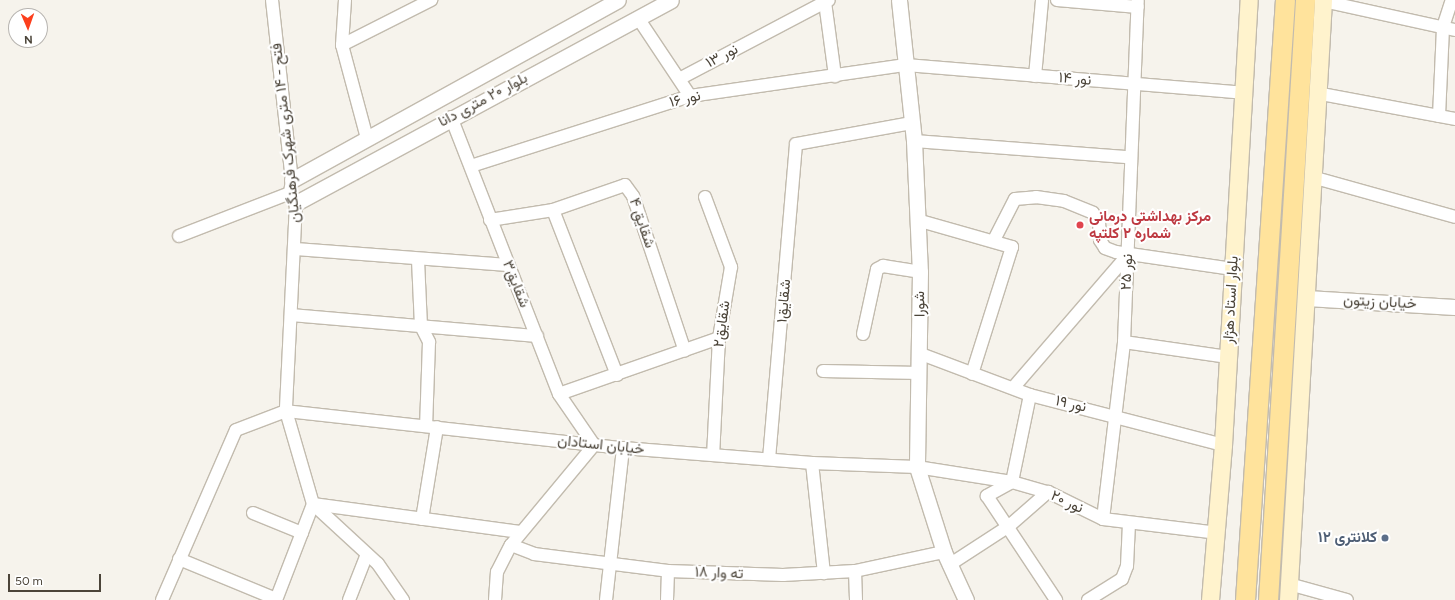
<!DOCTYPE html>
<html>
<head>
<meta charset="utf-8">
<style>
	body { margin:0 }
	#map { position:relative; width:1455px; height:600px; overflow:hidden; background:#f6f3ec; font-family:Figtree,Vazirmatn,sans-serif }
	div>[style] { position:absolute }
	.roads { filter:drop-shadow(1px 0 #c2bbae) drop-shadow(-1px 0 #c2bbae) drop-shadow(0 1px #c2bbae) drop-shadow(0 -1px #c2bbae) }
	.minor>* { height:12px; margin:-6px; padding:0 6px; transform-origin:6px; border-radius:6px; background:#fff }
	.tertiary>* { height:15px; margin:-7.5px; padding:0 7.5px; transform-origin:7.5px; border-radius:7.5px; background:#fff }
	.secondary>* { height:17px; margin:-8.5px; padding:0 8.5px; transform-origin:8.5px; border-radius:8.5px; background:#fff3cd }
	.primary>* { height:19px; margin:-9.5px; padding:0 9.5px; transform-origin:9.5px; border-radius:9.5px; background:#ffe39c }
	.dots>* { width:11px; height:11px; translate:-50% -50%; box-sizing:border-box; border:2px solid #fff; border-radius:50% }
	span { translate:-50% -50%; white-space:nowrap; text-align:center; line-height:1.15; -webkit-text-stroke:4px #fff; paint-order:stroke }
	.street-label { font-size:15px; color:#4b4439 }
	.health-label { font-size:15px; color:#be3a42; font-weight:700 }
	.left { translate:0 -50%; text-align:left }
	.service-label { font-size:15px; color:#4e5e75; font-weight:700 }
	.right { translate:-100% -50%; text-align:right }
	.north { position:absolute; left:8px; top:8px; width:40px; height:40px; box-sizing:border-box; background:#fff; border:1px solid #b7b4b0; border-radius:50%; rotate:178deg; font-size:11px; font-weight:700; line-height:16px; text-align:center; color:#4b4439 }
	.north::after { content:''; display:block; margin:auto; width:14px; height:18px; background:#fc3f1d; clip-path:polygon(50% 0,100% 100%,50% 72%,0 100%) }
	.scale { position:absolute; left:8px; top:574px; width:93px; height:18px; box-sizing:border-box; border:2px solid #4b4439; border-top:0; padding-left:5px; font-size:12px; line-height:14px; white-space:nowrap; color:#4b4439; -webkit-text-stroke:3px #fff; paint-order:stroke }
</style>
</head>
<body>
<div id="map">
	<div class="roads">
		<div class="minor">
			<i style="left:272px;top:0;width:181px;rotate:83.7deg"></i>
			<i style="left:292px;top:180px;width:13px;rotate:99deg"></i>
			<i style="left:290px;top:193px;width:12px;rotate:59deg"></i>
			<i style="left:296px;top:203px;width:208px;rotate:92.8deg"></i>
			<i style="left:286px;top:411px;width:97px;rotate:73.8deg"></i>
			<i style="left:313px;top:504px;width:209px;rotate:7.7deg"></i>
			<i style="left:345px;top:0;width:45px;rotate:93.8deg"></i>
			<i style="left:342px;top:45px;width:96px;rotate:75deg"></i>
			<i style="left:1057px;top:0;width:81px;rotate:4.9deg"></i>
			<i style="left:1323px;top:1px;width:135px;rotate:12.4deg"></i>
			<i style="left:825px;top:2px;width:75px;rotate:82.3deg"></i>
			<i style="left:638px;top:18px;width:94px;rotate:56.3deg"></i>
			<i style="left:342px;top:45px;width:100px;rotate:-26.8deg"></i>
			<i style="left:1035px;top:76px;width:76px;rotate:-84.7deg"></i>
			<i style="left:681px;top:78px;width:167px;rotate:-27.8deg"></i>
			<i style="left:1316px;top:93px;width:141px;rotate:10.6deg"></i>
			<i style="left:1439px;top:116px;width:89px;rotate:-87.4deg"></i>
			<i style="left:1443px;top:27px;width:28px;rotate:-72deg"></i>
			<i style="left:451px;top:117px;width:297px;rotate:68.7deg"></i>
			<i style="left:559px;top:394px;width:62px;rotate:55.5deg"></i>
			<i style="left:594px;top:445px;width:130px;rotate:129.7deg"></i>
			<i style="left:511px;top:545px;width:25px;rotate:21deg"></i>
			<i style="left:534px;top:554px;width:135px;rotate:7.2deg"></i>
			<i style="left:668px;top:571px;width:115px;rotate:2deg"></i>
			<i style="left:783px;top:575px;width:72px;rotate:-3.2deg"></i>
			<i style="left:855px;top:571px;width:91px;rotate:-12.1deg"></i>
			<i style="left:914px;top:141px;width:216px;rotate:4.3deg"></i>
			<i style="left:471px;top:166px;width:230px;rotate:-17.7deg"></i>
			<i style="left:690px;top:96px;width:218px;rotate:-8.2deg"></i>
			<i style="left:906px;top:65px;width:338px;rotate:4.7deg"></i>
			<i style="left:1312px;top:177px;width:148px;rotate:15.6deg"></i>
			<i style="left:705px;top:197px;width:75px;rotate:69.6deg"></i>
			<i style="left:731px;top:267px;width:72px;rotate:99.6deg"></i>
			<i style="left:719px;top:338px;width:117px;rotate:92.9deg"></i>
			<i style="left:553px;top:210px;width:177px;rotate:68.8deg"></i>
			<i style="left:490px;top:220px;width:64px;rotate:-9deg"></i>
			<i style="left:553px;top:210px;width:76px;rotate:-19.1deg"></i>
			<i style="left:625px;top:185px;width:14px;rotate:54deg"></i>
			<i style="left:633px;top:196px;width:163px;rotate:71.5deg"></i>
			<i style="left:917px;top:220px;width:99px;rotate:15.9deg"></i>
			<i style="left:1012px;top:247px;width:133px;rotate:107.5deg"></i>
			<i style="left:179px;top:236px;width:119px;rotate:-21.2deg"></i>
			<i style="left:994px;top:240px;width:46px;rotate:-62.9deg"></i>
			<i style="left:1015px;top:199px;width:21px;rotate:-5deg"></i>
			<i style="left:1036px;top:197px;width:28px;rotate:8deg"></i>
			<i style="left:1064px;top:201px;width:31px;rotate:22deg"></i>
			<i style="left:1093px;top:213px;width:10px;rotate:53deg"></i>
			<i style="left:1099px;top:221px;width:19px;rotate:87deg"></i>
			<i style="left:1100px;top:240px;width:9px;rotate:58deg"></i>
			<i style="left:1105px;top:248px;width:12px;rotate:20deg"></i>
			<i style="left:1116px;top:252px;width:118px;rotate:8.3deg"></i>
			<i style="left:295px;top:249px;width:214px;rotate:4.3deg"></i>
			<i style="left:418px;top:260px;width:66px;rotate:87.4deg"></i>
			<i style="left:421px;top:326px;width:18px;rotate:63deg"></i>
			<i style="left:429px;top:342px;width:84px;rotate:92deg"></i>
			<i style="left:291px;top:315px;width:247px;rotate:4.9deg"></i>
			<i style="left:863px;top:334px;width:66px;rotate:-77.8deg"></i>
			<i style="left:877px;top:269px;width:7px;rotate:-27deg"></i>
			<i style="left:883px;top:266px;width:37px;rotate:9deg"></i>
			<i style="left:1124px;top:342px;width:105px;rotate:8.2deg"></i>
			<i style="left:921px;top:354px;width:116px;rotate:20.6deg"></i>
			<i style="left:1030px;top:395px;width:199px;rotate:14.5deg"></i>
			<i style="left:823px;top:371px;width:97px;rotate:1.2deg"></i>
			<i style="left:1013px;top:388px;width:176px;rotate:-49.2deg"></i>
			<i style="left:559px;top:394px;width:170px;rotate:-19.3deg"></i>
			<i style="left:1030px;top:395px;width:89px;rotate:101.7deg"></i>
			<i style="left:1012px;top:482px;width:29px;rotate:151deg"></i>
			<i style="left:987px;top:496px;width:125px;rotate:56.4deg"></i>
			<i style="left:769px;top:459px;width:316px;rotate:-85.1deg"></i>
			<i style="left:796px;top:144px;width:117px;rotate:-10.3deg"></i>
			<i style="left:812px;top:463px;width:111px;rotate:83.8deg"></i>
			<i style="left:253px;top:513px;width:53px;rotate:22.2deg"></i>
			<i style="left:422px;top:519px;width:93px;rotate:-80.7deg"></i>
			<i style="left:1103px;top:519px;width:178px;rotate:-83.2deg"></i>
			<i style="left:1124px;top:342px;width:342px;rotate:-87.7deg"></i>
			<i style="left:179px;top:559px;width:105px;rotate:22.4deg"></i>
			<i style="left:949px;top:565px;width:72px;rotate:-33deg"></i>
			<i style="left:1009px;top:526px;width:52px;rotate:-41.1deg"></i>
			<i style="left:855px;top:571px;width:29px;rotate:88deg"></i>
			<i style="left:1289px;top:584px;width:60px;rotate:15.4deg"></i>
			<i style="left:162px;top:600px;width:185px;rotate:-66.5deg"></i>
			<i style="left:236px;top:430px;width:53px;rotate:-20.8deg"></i>
			<i style="left:286px;top:411px;width:339px;rotate:6.3deg"></i>
			<i style="left:623px;top:448px;width:190px;rotate:4.5deg"></i>
			<i style="left:812px;top:463px;width:105px;rotate:2.2deg"></i>
			<i style="left:917px;top:467px;width:96px;rotate:9deg"></i>
			<i style="left:1012px;top:482px;width:37px;rotate:16deg"></i>
			<i style="left:1048px;top:492px;width:61px;rotate:26.1deg"></i>
			<i style="left:1103px;top:519px;width:116px;rotate:6.9deg"></i>
			<i style="left:276px;top:600px;width:103px;rotate:-68.9deg"></i>
			<i style="left:313px;top:504px;width:88px;rotate:42.7deg"></i>
			<i style="left:378px;top:564px;width:44px;rotate:55.2deg"></i>
			<i style="left:349px;top:600px;width:49px;rotate:-68.6deg"></i>
			<i style="left:495px;top:600px;width:28px;rotate:-86deg"></i>
			<i style="left:497px;top:572px;width:30px;rotate:-63deg"></i>
			<i style="left:606px;top:600px;width:153px;rotate:-83.6deg"></i>
			<i style="left:667px;top:600px;width:29px;rotate:-88deg"></i>
			<i style="left:1088px;top:600px;width:40px;rotate:-32deg"></i>
			<i style="left:1122px;top:579px;width:14px;rotate:-69deg"></i>
			<i style="left:1127px;top:566px;width:42px;rotate:-87.3deg"></i>
		</div>
		<div class="tertiary">
			<i style="left:899px;top:0;width:142px;rotate:83.9deg"></i>
			<i style="left:914px;top:141px;width:131px;rotate:87.4deg"></i>
			<i style="left:920px;top:272px;width:195px;rotate:90.9deg"></i>
			<i style="left:917px;top:467px;width:89px;rotate:72.4deg"></i>
			<i style="left:944px;top:552px;width:53px;rotate:65.4deg"></i>
			<i style="left:292px;top:180px;width:372px;rotate:-28.9deg"></i>
			<i style="left:296px;top:203px;width:426px;rotate:-28.4deg"></i>
			<i style="left:1306px;top:298px;width:149px;rotate:3.5deg"></i>
		</div>
		<div class="secondary">
			<i style="left:1210px;top:600px;width:156px;rotate:-85.2deg"></i>
			<i style="left:1223px;top:445px;width:446px;rotate:-86.7deg"></i>
			<i style="left:1288px;top:600px;width:601px;rotate:-86.66deg"></i>
		</div>
		<div class="primary">
			<i style="left:1245px;top:600px;width:601px;rotate:-86.19deg"></i>
			<i style="left:1268px;top:600px;width:601px;rotate:-86.47deg"></i>
		</div>
	</div>
	<div class="dots">
		<i style="left:1080px;top:225px;background:#e0444e"></i>
		<i style="left:1385px;top:538px;background:#5c6f8a"></i>
	</div>
	<div class="street-label">
		<span style="left:722px;top:56px;rotate:-28deg">نور ۱۳</span>
		<span style="left:1075px;top:79px;rotate:5deg">نور ۱۴</span>
		<span style="left:685px;top:99px;rotate:-14deg">نور ۱۶</span>
		<span style="left:483px;top:100px;rotate:-28deg">بلوار ۲۰ متری دانا</span>
		<span style="left:286px;top:133px;rotate:-96deg">فتح - ۱۴ متری شهرک فرهنگیان</span>
		<span style="left:642px;top:223px;rotate:71deg">شقایق ۴</span>
		<span style="left:1127px;top:272px;rotate:-87deg">نور ۲۵</span>
		<span style="left:516px;top:284px;rotate:68deg">شقایق۳</span>
		<span style="left:1231px;top:300px;rotate:-87deg">بلوار استاد هژار</span>
		<span style="left:784px;top:301px;rotate:-85deg">شقایق۱</span>
		<span style="left:1380px;top:302px;rotate:3deg">خیابان زیتون</span>
		<span style="left:920px;top:304px;rotate:-91deg">شورا</span>
		<span style="left:722px;top:324px;rotate:-82deg">شقایق۲</span>
		<span style="left:1071px;top:404px;rotate:13deg">نور ۱۹</span>
		<span style="left:601px;top:445px;rotate:6deg">خیابان استادان</span>
		<span style="left:1067px;top:502px;rotate:25deg">نور ۲۰</span>
		<span style="left:719px;top:573px;rotate:2deg">ته وار ۱۸</span>
	</div>
	<div class="health-label">
		<span class="left" style="left:1089px;top:225px">مرکز بهداشتی درمانی<br>شماره ۲ کلتپه</span>
	</div>
	<div class="service-label">
		<span class="right" style="left:1377px;top:538px">کلانتری ۱۲</span>
	</div>
	<div class="north">N</div>
	<div class="scale">50 m</div>
</div>
</body>
</html>
